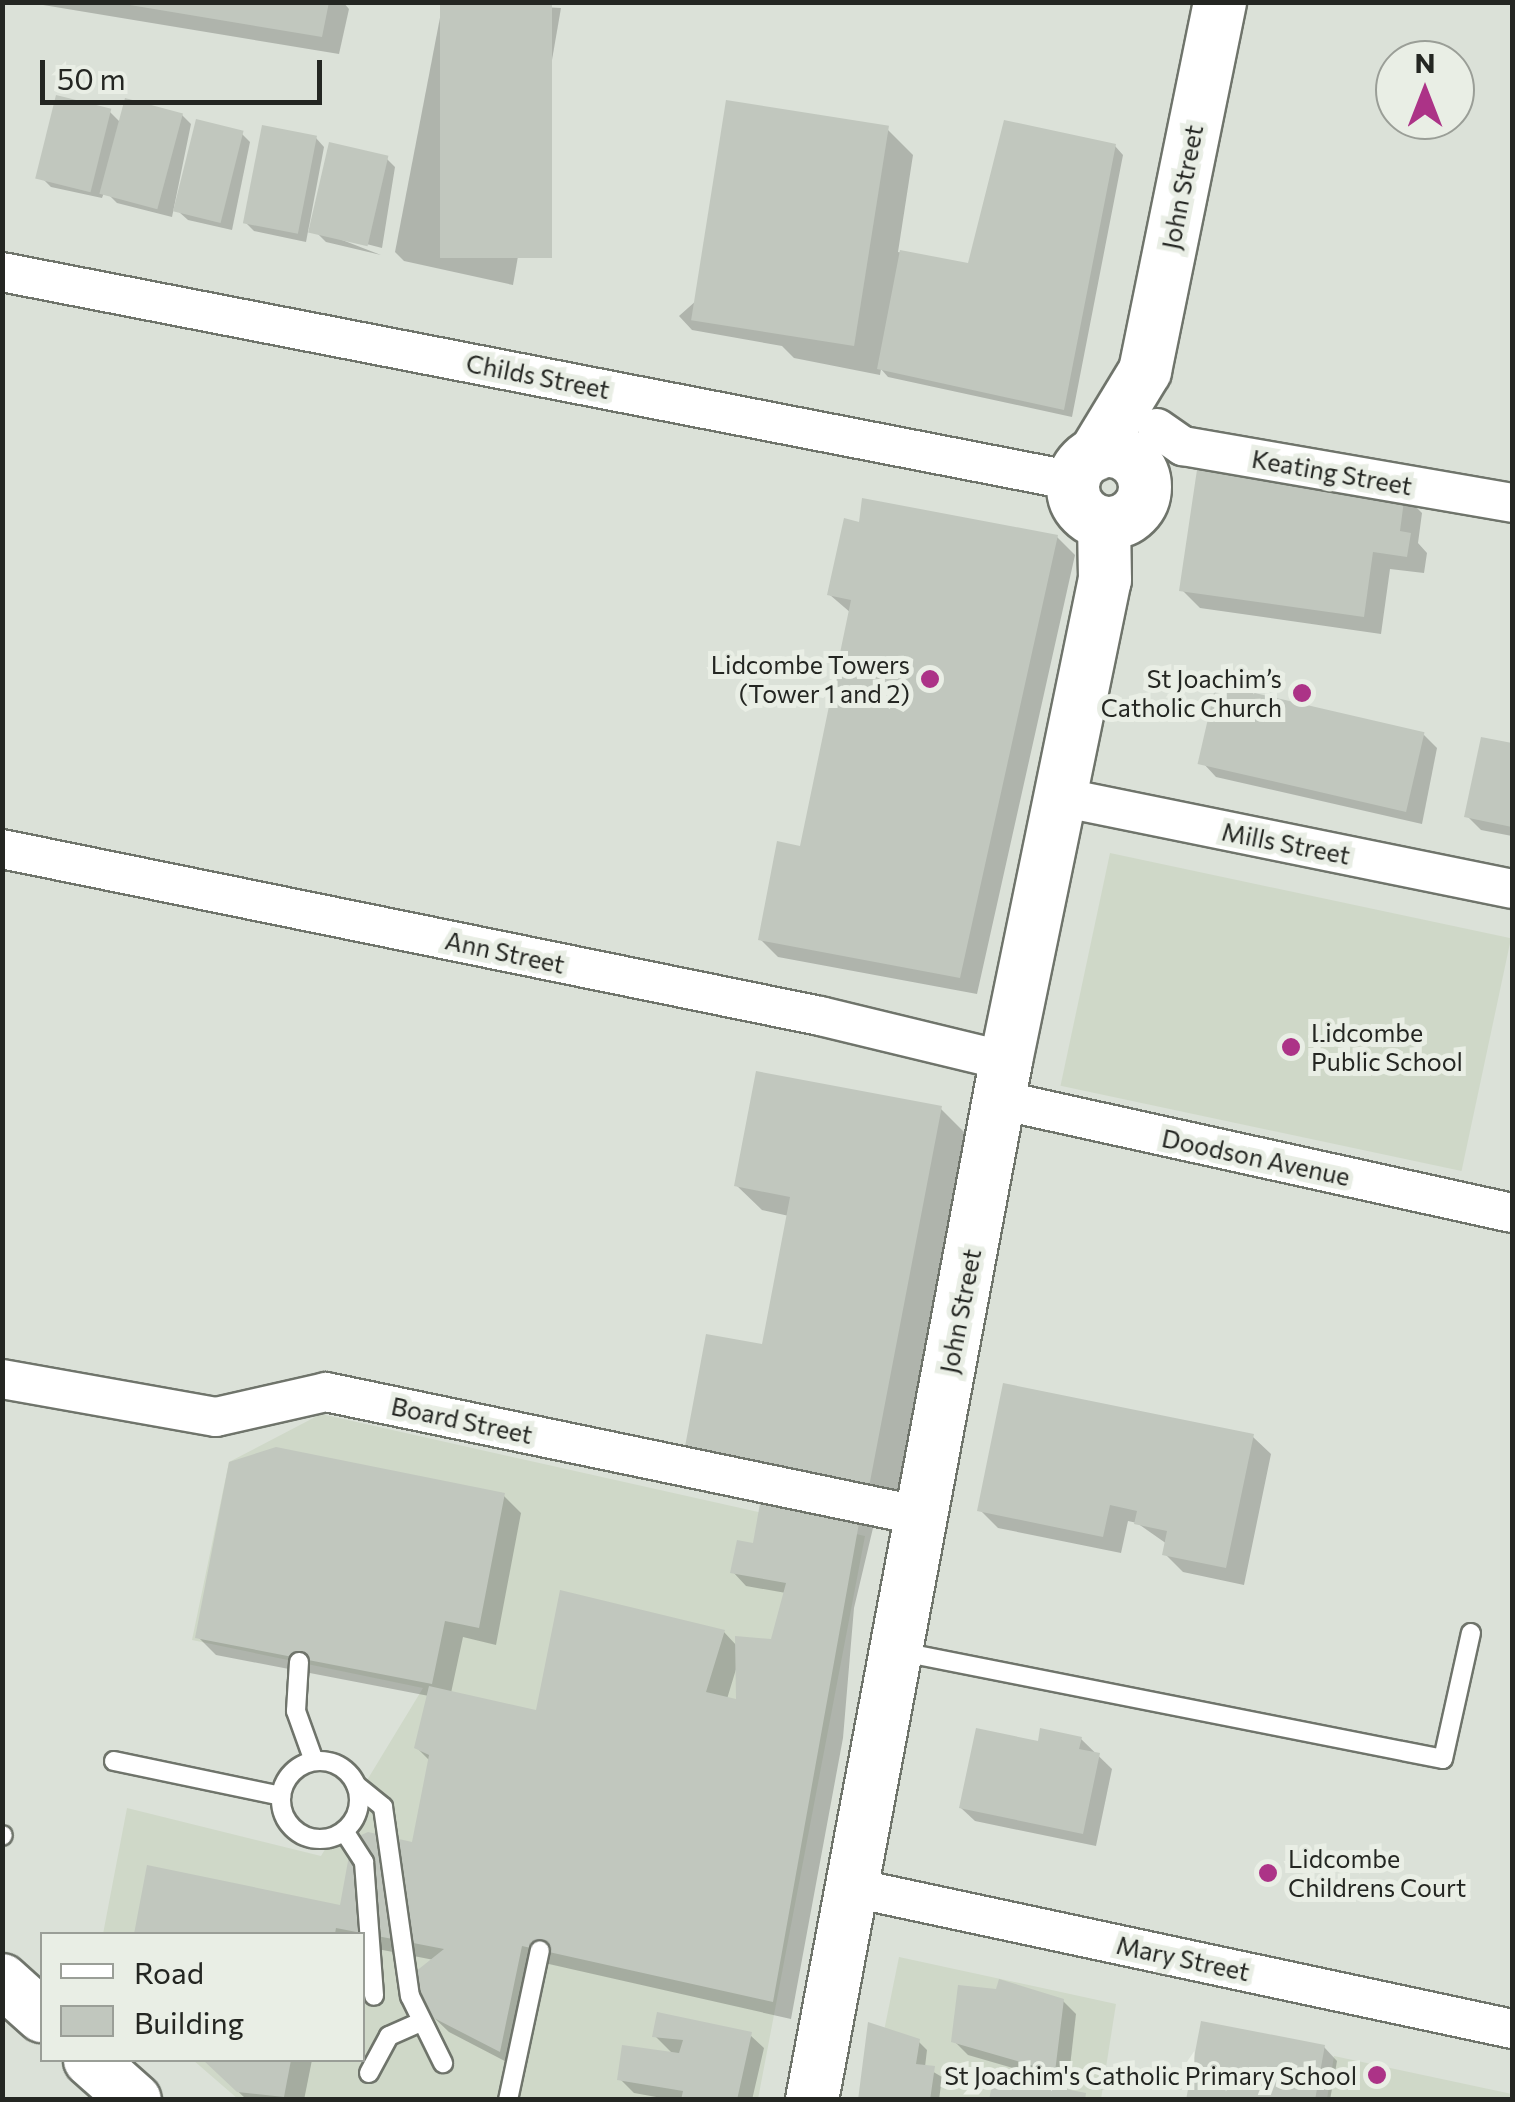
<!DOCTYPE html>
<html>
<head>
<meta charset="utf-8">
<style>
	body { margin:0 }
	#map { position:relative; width:1515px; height:2102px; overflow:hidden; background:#dbe1d8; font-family:Commissioner,sans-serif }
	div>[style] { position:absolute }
	.built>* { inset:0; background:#cfd8c8; transform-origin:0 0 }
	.shadow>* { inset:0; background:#0003 }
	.building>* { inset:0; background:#c1c7be; transform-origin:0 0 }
	.roads { filter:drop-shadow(2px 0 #6f746b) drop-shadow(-2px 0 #6f746b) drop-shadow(0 2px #6f746b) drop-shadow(0 -2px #6f746b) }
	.lane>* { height:18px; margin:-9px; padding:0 9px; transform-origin:9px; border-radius:9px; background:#fff }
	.lane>.ring { margin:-9px; padding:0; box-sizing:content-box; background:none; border:18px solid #fff; border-radius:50% }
	.street>* { height:38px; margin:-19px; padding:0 19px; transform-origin:19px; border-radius:19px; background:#fff }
	.secondary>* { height:52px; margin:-26px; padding:0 26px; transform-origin:26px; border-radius:26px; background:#fff }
	.secondary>.ring { margin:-26px; padding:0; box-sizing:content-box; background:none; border:52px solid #fff; border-radius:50% }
	.dots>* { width:28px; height:28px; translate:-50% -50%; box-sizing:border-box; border:5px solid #e9eee5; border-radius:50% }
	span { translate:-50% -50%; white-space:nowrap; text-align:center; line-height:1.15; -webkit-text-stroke:10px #e9eee5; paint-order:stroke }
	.street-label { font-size:25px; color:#242622 }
	.poi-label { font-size:25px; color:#242622 }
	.right { translate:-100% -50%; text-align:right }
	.left { translate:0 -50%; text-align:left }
	.frame { position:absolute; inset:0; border:5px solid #242622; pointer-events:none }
	.legend { position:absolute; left:40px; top:1932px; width:325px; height:130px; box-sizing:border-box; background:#e9eee5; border:2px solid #9a9e97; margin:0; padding:12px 18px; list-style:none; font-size:30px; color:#242622 }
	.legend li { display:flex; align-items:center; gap:20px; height:50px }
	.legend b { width:50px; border:2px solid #9a9e97 }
	.north { position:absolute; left:1375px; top:40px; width:100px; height:100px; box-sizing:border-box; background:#e9eee5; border:2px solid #9a9e97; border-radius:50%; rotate:0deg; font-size:28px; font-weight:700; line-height:40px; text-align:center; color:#242622 }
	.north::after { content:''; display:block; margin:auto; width:35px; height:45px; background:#ac3387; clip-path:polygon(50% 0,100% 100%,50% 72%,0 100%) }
	.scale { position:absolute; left:40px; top:60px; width:282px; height:45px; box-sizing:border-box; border:5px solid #242622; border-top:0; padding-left:12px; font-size:30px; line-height:35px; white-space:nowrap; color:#242622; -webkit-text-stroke:8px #e9eee5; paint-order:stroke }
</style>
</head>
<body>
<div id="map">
	<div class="built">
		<i style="left:1110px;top:853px;width:410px;height:238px;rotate:12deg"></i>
		<i style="clip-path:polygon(321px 1414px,865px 1536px,758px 2099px,238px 2099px,193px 2060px,362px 2060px,362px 1934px,103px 1934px,127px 1808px,321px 1856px,423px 1688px,192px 1640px,229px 1462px)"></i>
		<i style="clip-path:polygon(899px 1957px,1116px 2004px,1101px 2099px,870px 2100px)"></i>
		<i style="clip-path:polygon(1334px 2056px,1512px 2094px,1512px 2099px,1327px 2099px)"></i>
	</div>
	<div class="shadow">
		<i style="clip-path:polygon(25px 2px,343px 2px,349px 9px,339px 54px)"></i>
		<i style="clip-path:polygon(443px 2px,561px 8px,513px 285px,404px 261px,395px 252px)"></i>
		<i style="clip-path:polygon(109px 111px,122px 124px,182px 115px,191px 124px,172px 217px,117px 203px,108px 194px,114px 165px,102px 198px,51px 187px,42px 178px)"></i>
		<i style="clip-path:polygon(888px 130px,913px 155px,898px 252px,969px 265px,1115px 146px,1123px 155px,1072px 417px,888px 377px,881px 369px,880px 375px,794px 358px,782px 346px,692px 330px,679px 316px)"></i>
		<i style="clip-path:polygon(241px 133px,250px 142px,232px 230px,188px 220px,179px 212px)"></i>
		<i style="clip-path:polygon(316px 138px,324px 147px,306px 242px,254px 231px,245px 222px)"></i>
		<i style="clip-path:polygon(386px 158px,395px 167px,382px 248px,324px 233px,381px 255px,326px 242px,317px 233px)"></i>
		<i style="clip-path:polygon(1404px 495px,1422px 513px,1418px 543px,1427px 553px,1424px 573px,1390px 569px,1381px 634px,1200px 608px,1182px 590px)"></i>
		<i style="clip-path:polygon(861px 524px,1057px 537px,1075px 555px,977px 994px,778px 957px,760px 939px,801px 849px,851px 613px,830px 595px)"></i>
		<i style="clip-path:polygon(1424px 735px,1437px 748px,1422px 824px,1216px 777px,1203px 763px)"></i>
		<i style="clip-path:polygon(1483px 740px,1512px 746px,1512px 836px,1481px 830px,1467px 816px)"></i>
		<i style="clip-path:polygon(941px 1109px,966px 1134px,894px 1511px,686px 1451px,764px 1347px,789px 1216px,762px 1210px,736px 1185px)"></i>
		<i style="clip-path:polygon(1253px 1437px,1271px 1454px,1244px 1585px,1183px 1572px,1165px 1554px,1167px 1544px,1137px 1523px,1128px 1521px,1121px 1553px,998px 1528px,980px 1510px)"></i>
		<i style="clip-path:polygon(evenodd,503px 1495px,521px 1513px,496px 1645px,463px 1637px,451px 1693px,538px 1713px,724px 1632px,737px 1646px,773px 1642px,786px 1593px,746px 1586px,733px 1572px,755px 1546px,859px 1515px,873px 1528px,854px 1608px,843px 1738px,791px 2019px,540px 1962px,518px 2068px,449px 2032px,430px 2014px,434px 1960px,362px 1946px,362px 1934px,137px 1934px,149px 1868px,342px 1908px,414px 1845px,430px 1761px,417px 1748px,429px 1696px,216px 1655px,198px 1637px,503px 1495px,737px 1666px,738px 1702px,727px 1699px,737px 1666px)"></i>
		<i style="clip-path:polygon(1081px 1739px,1112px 1769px,1096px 1846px,975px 1821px,961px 1808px,1039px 1744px)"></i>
		<i style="clip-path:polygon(1063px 2001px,1076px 2014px,1068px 2084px,968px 2055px,954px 2041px)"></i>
		<i style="clip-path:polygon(750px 2035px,764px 2048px,752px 2100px,673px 2100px,634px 2093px,620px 2079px,674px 2055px,655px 2036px)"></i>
		<i style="clip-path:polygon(918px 2041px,927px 2050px,925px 2067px,942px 2077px,939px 2100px,861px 2100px)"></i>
		<i style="clip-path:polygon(1324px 2047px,1337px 2061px,1330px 2100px,1189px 2100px)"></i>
		<i style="clip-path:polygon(205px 2060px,312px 2060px,304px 2100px,247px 2100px)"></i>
	</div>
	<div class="building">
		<i style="clip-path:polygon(112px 2px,329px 2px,322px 37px)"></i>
		<i style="left:440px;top:2px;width:112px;height:256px"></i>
		<i style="left:56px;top:95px;width:57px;height:86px;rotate:14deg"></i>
		<i style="left:125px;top:98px;width:60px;height:99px;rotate:15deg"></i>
		<i style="left:726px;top:100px;width:165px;height:223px;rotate:9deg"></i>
		<i style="left:196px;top:119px;width:49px;height:95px;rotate:14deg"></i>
		<i style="clip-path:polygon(1004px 120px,1116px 144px,1064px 410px,877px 369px,900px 250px,968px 263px)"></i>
		<i style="left:262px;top:125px;width:56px;height:100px;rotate:11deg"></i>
		<i style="left:329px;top:142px;width:61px;height:93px;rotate:13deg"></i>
		<i style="clip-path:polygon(1198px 463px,1405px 493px,1400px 531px,1411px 533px,1407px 557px,1373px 552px,1364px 617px,1179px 591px)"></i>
		<i style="clip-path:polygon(862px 498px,1058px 535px,960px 978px,758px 940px,777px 841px,800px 846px,851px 600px,827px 595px,844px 518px,859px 522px)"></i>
		<i style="left:1216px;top:684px;width:214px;height:82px;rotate:13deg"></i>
		<i style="clip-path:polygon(1481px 737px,1512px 743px,1512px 827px,1464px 817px)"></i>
		<i style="clip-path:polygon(756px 1071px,942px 1106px,869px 1487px,684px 1452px,706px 1334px,762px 1344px,790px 1197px,734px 1186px)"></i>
		<i style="clip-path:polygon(1003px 1383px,1254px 1434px,1226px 1568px,1162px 1555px,1167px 1531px,1134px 1524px,1137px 1511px,1110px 1505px,1103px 1537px,977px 1511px)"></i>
		<i style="clip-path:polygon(276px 1447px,505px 1493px,479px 1628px,445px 1621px,432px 1684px,195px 1638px,229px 1462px)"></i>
		<i style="clip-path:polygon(762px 1492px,861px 1512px,773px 2002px,522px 1946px,500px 2052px,428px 2015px,415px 1972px,444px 1949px,336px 1928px,335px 1934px,134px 1934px,147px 1865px,340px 1905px,352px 1839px,368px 1832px,412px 1842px,429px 1755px,414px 1748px,429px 1686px,536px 1710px,560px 1590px,725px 1630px,706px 1692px,736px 1699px,735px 1636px,771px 1639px,786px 1583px,730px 1573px,737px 1540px,753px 1543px)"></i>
		<i style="clip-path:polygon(976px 1728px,1038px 1741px,1040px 1728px,1082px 1737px,1079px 1749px,1100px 1753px,1083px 1834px,959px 1808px)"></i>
		<i style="clip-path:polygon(999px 1979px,1064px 1999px,1055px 2072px,951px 2042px,958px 1985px,996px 1989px)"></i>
		<i style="clip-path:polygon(657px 2012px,752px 2032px,737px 2100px,681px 2100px,683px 2091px,617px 2080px,622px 2045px,679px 2053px,683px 2040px,652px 2037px)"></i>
		<i style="clip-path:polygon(1201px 2021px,1325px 2045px,1315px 2100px,1186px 2100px)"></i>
		<i style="clip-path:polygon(868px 2022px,920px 2039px,916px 2064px,935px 2066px,930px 2100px,858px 2100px)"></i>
		<i style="clip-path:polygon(203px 2060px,291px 2060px,284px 2097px,237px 2092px)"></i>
		<i style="clip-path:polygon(994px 2075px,1086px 2093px,1085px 2100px,989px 2100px)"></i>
	</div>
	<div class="roads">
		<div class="lane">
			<i style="left:902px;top:1652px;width:551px;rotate:11.19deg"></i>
			<i style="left:1443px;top:1759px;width:129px;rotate:-77.5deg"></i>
			<i style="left:299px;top:1662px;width:49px;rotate:93.5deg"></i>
			<i style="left:296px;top:1711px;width:53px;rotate:70.2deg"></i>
			<i style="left:114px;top:1761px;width:171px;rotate:11.8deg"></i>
			<i class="ring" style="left:281px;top:1761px;width:60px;height:60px"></i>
			<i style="left:356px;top:1785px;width:35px;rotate:39deg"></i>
			<i style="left:383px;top:1807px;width:191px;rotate:81.9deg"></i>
			<i style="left:410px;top:1996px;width:75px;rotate:63.8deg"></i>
			<i style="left:344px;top:1831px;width:37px;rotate:57deg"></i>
			<i style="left:364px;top:1862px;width:134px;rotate:85.7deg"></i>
			<i style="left:2px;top:1836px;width:1px;rotate:-45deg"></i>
			<i style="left:369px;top:2073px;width:42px;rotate:-61.6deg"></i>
			<i style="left:389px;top:2036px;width:34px;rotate:-24deg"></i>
			<i style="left:508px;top:2100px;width:153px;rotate:-78deg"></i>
		</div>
		<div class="street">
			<i style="left:2px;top:272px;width:1092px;rotate:11.03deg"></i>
			<i style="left:1157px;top:428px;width:32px;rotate:35deg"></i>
			<i style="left:1183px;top:446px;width:334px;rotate:9.8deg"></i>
			<i style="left:1060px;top:797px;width:461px;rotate:11.5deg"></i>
			<i style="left:2px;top:849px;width:835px;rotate:11.54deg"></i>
			<i style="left:820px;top:1016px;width:191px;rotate:13.6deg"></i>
			<i style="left:1000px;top:1100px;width:524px;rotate:12.45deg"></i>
			<i style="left:2px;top:1379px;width:217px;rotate:10.1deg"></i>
			<i style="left:216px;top:1417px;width:113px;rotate:-12.8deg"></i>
			<i style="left:326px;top:1392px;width:608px;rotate:11.77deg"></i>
			<i style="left:854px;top:1888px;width:673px;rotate:12.09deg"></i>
		</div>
		<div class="secondary">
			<i class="ring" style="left:1073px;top:451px;width:20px;height:20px"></i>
			<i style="left:1094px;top:455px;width:98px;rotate:-58.7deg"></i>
			<i style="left:1145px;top:371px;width:377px;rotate:-78.5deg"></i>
			<i style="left:2px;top:1980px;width:54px;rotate:42deg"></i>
			<i style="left:90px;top:2060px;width:60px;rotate:41.6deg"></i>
			<i style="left:812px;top:2100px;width:1057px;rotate:-79.42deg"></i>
			<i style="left:1006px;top:1061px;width:491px;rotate:-78.4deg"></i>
			<i style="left:1105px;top:580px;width:57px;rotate:-91deg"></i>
		</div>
	</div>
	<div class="dots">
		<i style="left:930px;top:679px;background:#ac3387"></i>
		<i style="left:1302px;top:693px;background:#ac3387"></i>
		<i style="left:1291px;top:1047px;background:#ac3387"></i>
		<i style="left:1268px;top:1873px;background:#ac3387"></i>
		<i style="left:1377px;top:2075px;background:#ac3387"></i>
	</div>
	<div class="street-label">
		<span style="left:1182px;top:187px;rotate:-79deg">John Street</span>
		<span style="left:538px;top:376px;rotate:11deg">Childs Street</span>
		<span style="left:1332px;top:472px;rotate:10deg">Keating Street</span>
		<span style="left:1286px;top:843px;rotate:11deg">Mills Street</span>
		<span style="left:505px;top:952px;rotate:12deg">Ann Street</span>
		<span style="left:1256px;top:1157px;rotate:12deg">Doodson Avenue</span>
		<span style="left:960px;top:1311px;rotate:-79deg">John Street</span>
		<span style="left:462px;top:1420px;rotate:12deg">Board Street</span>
		<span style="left:1183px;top:1958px;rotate:12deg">Mary Street</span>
	</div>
	<div class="poi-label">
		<span class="right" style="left:910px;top:679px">Lidcombe Towers<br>(Tower 1 and 2)</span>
		<span class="right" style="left:1282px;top:693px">St Joachim’s<br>Catholic Church</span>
		<span class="left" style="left:1311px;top:1047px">Lidcombe<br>Public School</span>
		<span class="left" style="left:1288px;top:1873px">Lidcombe<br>Childrens Court</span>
		<span class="right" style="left:1357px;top:2075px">St Joachim's Catholic Primary School</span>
	</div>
	<div class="frame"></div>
	<ul class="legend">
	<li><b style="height:12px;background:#fff"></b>Road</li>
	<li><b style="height:28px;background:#c1c7be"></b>Building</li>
	</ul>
	<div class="north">N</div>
	<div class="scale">50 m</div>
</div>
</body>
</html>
